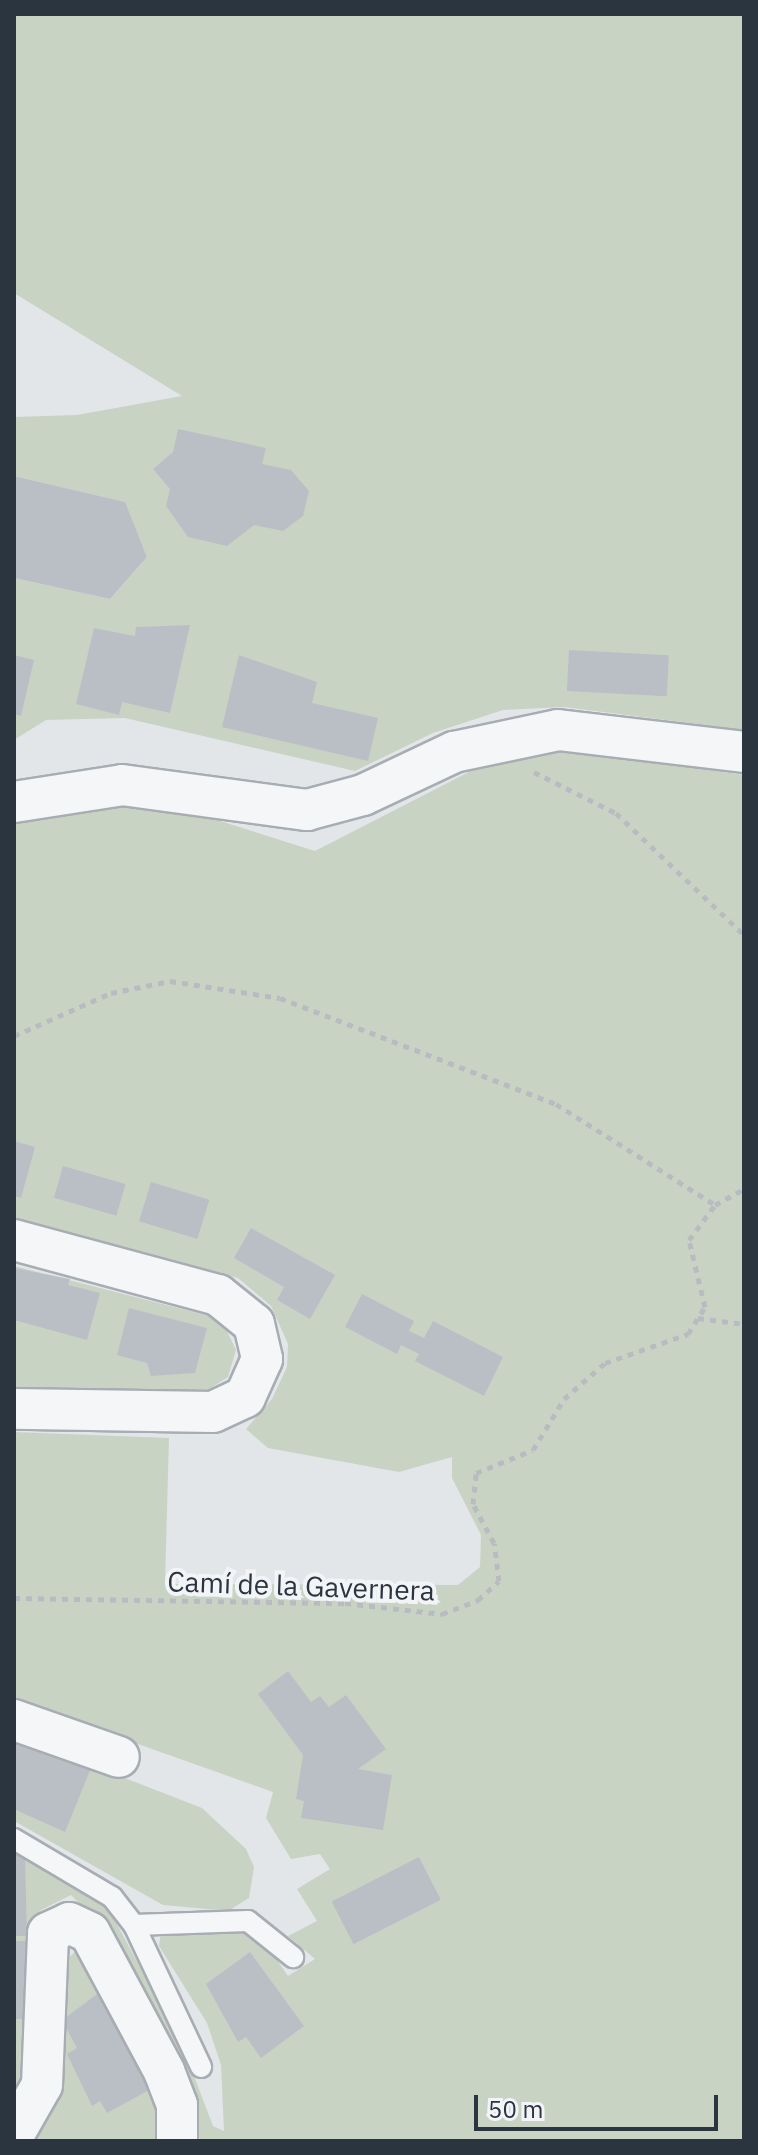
<!DOCTYPE html>
<html>
<head>
<meta charset="utf-8">
<style>
	body { margin:0 }
	#map { position:relative; width:758px; height:2155px; overflow:hidden; background:#e2e6e9; font-family:"IBM Plex Sans",sans-serif }
	div>[style] { position:absolute }
	.green>* { inset:0; background:#c9d3c4 }
	.building>* { inset:0; background:#babfc6; transform-origin:0 0 }
	.path>* { height:5px; margin-top:-2.5px; transform-origin:0; background:repeating-linear-gradient(90deg,#b8bcc1 0 6px,transparent 0 12px) }
	.roads { filter:drop-shadow(2px 0 #a7adb3) drop-shadow(-2px 0 #a7adb3) drop-shadow(0 2px #a7adb3) drop-shadow(0 -2px #a7adb3) }
	.service>* { height:20px; margin:-10px; padding:0 10px; transform-origin:10px; border-radius:10px; background:#f5f6f8 }
	.minor>* { height:40px; margin:-20px; padding:0 20px; transform-origin:20px; border-radius:20px; background:#f5f6f8 }
	span { translate:-50% -50%; white-space:nowrap; text-align:center; line-height:1.15; -webkit-text-stroke:8px #f2f4f7; paint-order:stroke }
	.street-label { font-size:28px; color:#2b3540 }
	.frame { position:absolute; inset:0; border:16px solid #2b3540; pointer-events:none }
	.scale { position:absolute; left:474px; top:2095px; width:244px; height:36px; box-sizing:border-box; border:4px solid #2b3540; border-top:0; padding-left:10px; font-size:24px; line-height:28px; white-space:nowrap; color:#2b3540; -webkit-text-stroke:6px #f2f4f7; paint-order:stroke }
</style>
</head>
<body>
<div id="map">
	<div class="green">
		<i style="clip-path:polygon(14px 14px,744px 14px,744px 730px,564px 707px,503px 710px,433px 733px,355px 771px,125px 718px,46px 720px,14px 740px,14px 578px,110px 599px,147px 557px,124px 502px,14px 476px,14px 417px,77px 415px,182px 396px,14px 293px)"></i>
		<i style="clip-path:polygon(586px 752px,744px 775px,744px 2141px,200px 2141px,194px 2109px,107px 1932px,71px 1895px,41px 1910px,27px 1936px,23px 2071px,14px 2099px,14px 1851px,99px 1898px,112px 1915px,183px 2047px,213px 2126px,224px 2131px,221px 2065px,207px 2023px,159px 1946px,161px 1932px,258px 1933px,288px 1976px,315px 1959px,288px 1936px,317px 1921px,297px 1889px,330px 1869px,320px 1854px,291px 1859px,266px 1818px,273px 1792px,14px 1700px,14px 1432px,169px 1438px,165px 1584px,458px 1585px,480px 1567px,481px 1535px,452px 1478px,452px 1457px,399px 1472px,268px 1448px,246px 1429px,272px 1399px,287px 1367px,288px 1344px,271px 1306px,238px 1278px,14px 1220px,14px 819px,113px 804px,182px 809px,315px 851px,502px 755px)"></i>
		<i style="clip-path:polygon(14px 1266px,221px 1319px,236px 1350px,228px 1377px,203px 1393px,14px 1387px)"></i>
		<i style="clip-path:polygon(14px 1735px,202px 1808px,246px 1849px,254px 1867px,249px 1898px,228px 1911px,163px 1905px,14px 1821px)"></i>
		<i style="clip-path:polygon(77px 1950px,160px 2096px,158px 2141px,36px 2141px,63px 2070px,62px 1964px)"></i>
	</div>
	<div class="building">
		<i style="clip-path:polygon(178px 429px,266px 448px,262px 464px,291px 470px,309px 491px,303px 516px,283px 531px,254px 525px,227px 546px,188px 537px,166px 506px,170px 489px,153px 469px,173px 452px)"></i>
		<i style="clip-path:polygon(14px 476px,125px 502px,147px 557px,110px 599px,14px 578px)"></i>
		<i style="clip-path:polygon(190px 625px,170px 713px,122px 702px,119px 715px,76px 704px,94px 628px,135px 636px,136px 627px)"></i>
		<i style="left:569px;top:650px;width:100px;height:41px;rotate:3deg"></i>
		<i style="clip-path:polygon(14px 655px,34px 660px,21px 716px,14px 714px)"></i>
		<i style="clip-path:polygon(239px 655px,317px 682px,312px 703px,378px 718px,368px 761px,222px 727px)"></i>
		<i style="clip-path:polygon(14px 1141px,35px 1147px,21px 1198px,14px 1196px)"></i>
		<i style="left:63px;top:1166px;width:65px;height:33px;rotate:16deg"></i>
		<i style="left:151px;top:1182px;width:61px;height:41px;rotate:17deg"></i>
		<i style="clip-path:polygon(251px 1228px,335px 1275px,310px 1319px,277px 1300px,284px 1287px,234px 1258px)"></i>
		<i style="clip-path:polygon(14px 1268px,70px 1279px,68px 1285px,100px 1293px,87px 1340px,14px 1320px)"></i>
		<i style="clip-path:polygon(362px 1294px,414px 1321px,409px 1331px,424px 1338px,433px 1321px,503px 1357px,484px 1396px,415px 1361px,419px 1354px,401px 1345px,397px 1354px,345px 1327px)"></i>
		<i style="clip-path:polygon(129px 1308px,207px 1328px,195px 1373px,151px 1376px,147px 1363px,117px 1355px)"></i>
		<i style="clip-path:polygon(288px 1671px,311px 1702px,320px 1696px,329px 1707px,346px 1695px,386px 1749px,358px 1769px,392px 1775px,383px 1830px,301px 1818px,304px 1801px,296px 1799px,303px 1755px,258px 1694px)"></i>
		<i style="clip-path:polygon(14px 1737px,91px 1768px,65px 1832px,16px 1810px)"></i>
		<i style="clip-path:polygon(14px 1851px,25px 1857px,27px 1936px,14px 1936px)"></i>
		<i style="left:419px;top:1857px;width:48px;height:98px;rotate:63deg"></i>
		<i style="left:14px;top:1941px;width:12px;height:78px"></i>
		<i style="clip-path:polygon(250px 1952px,304px 2026px,261px 2058px,246px 2037px,238px 2042px,206px 1984px)"></i>
		<i style="clip-path:polygon(100px 1992px,151px 2089px,107px 2113px,100px 2101px,92px 2106px,67px 2054px,77px 2048px,62px 2020px)"></i>
	</div>
	<div class="path">
		<i style="left:534px;top:772px;width:92px;rotate:26.6deg"></i>
		<i style="left:616px;top:813px;width:177px;rotate:43.6deg"></i>
		<i style="left:14px;top:1036px;width:106px;rotate:-23.9deg"></i>
		<i style="left:111px;top:993px;width:60px;rotate:-11.5deg"></i>
		<i style="left:170px;top:981px;width:111px;rotate:8.8deg"></i>
		<i style="left:280px;top:998px;width:296px;rotate:21deg"></i>
		<i style="left:556px;top:1104px;width:188px;rotate:32.4deg"></i>
		<i style="left:698px;top:1318px;width:46px;rotate:7.4deg"></i>
		<i style="left:14px;top:1598px;width:331px;rotate:0.9deg"></i>
		<i style="left:345px;top:1603px;width:98px;rotate:6.5deg"></i>
		<i style="left:442px;top:1614px;width:39px;rotate:-21deg"></i>
		<i style="left:478px;top:1600px;width:28px;rotate:-42deg"></i>
		<i style="left:499px;top:1581px;width:38px;rotate:-97deg"></i>
		<i style="left:494px;top:1543px;width:44px;rotate:-118.3deg"></i>
		<i style="left:473px;top:1504px;width:31px;rotate:-84deg"></i>
		<i style="left:476px;top:1473px;width:61px;rotate:-22deg"></i>
		<i style="left:533px;top:1450px;width:60px;rotate:-58.7deg"></i>
		<i style="left:564px;top:1399px;width:55px;rotate:-41.3deg"></i>
		<i style="left:605px;top:1363px;width:88px;rotate:-19.3deg"></i>
		<i style="left:688px;top:1334px;width:32px;rotate:-58deg"></i>
		<i style="left:705px;top:1307px;width:69px;rotate:-103.4deg"></i>
		<i style="left:689px;top:1240px;width:44px;rotate:-53.4deg"></i>
		<i style="left:715px;top:1205px;width:33px;rotate:-29deg"></i>
	</div>
	<div class="roads">
		<div class="service">
			<i style="left:14px;top:1839px;width:114px;rotate:30.6deg"></i>
			<i style="left:112px;top:1897px;width:36px;rotate:52deg"></i>
			<i style="left:134px;top:1925px;width:157px;rotate:64.7deg"></i>
			<i style="left:134px;top:1925px;width:114px;rotate:-2deg"></i>
			<i style="left:248px;top:1921px;width:58px;rotate:38.7deg"></i>
		</div>
		<div class="minor">
			<i style="left:14px;top:802px;width:109px;rotate:-8.9deg"></i>
			<i style="left:122px;top:785px;width:187px;rotate:7.7deg"></i>
			<i style="left:307px;top:810px;width:58px;rotate:-15deg"></i>
			<i style="left:363px;top:795px;width:101px;rotate:-25.3deg"></i>
			<i style="left:454px;top:752px;width:106px;rotate:-11.9deg"></i>
			<i style="left:558px;top:730px;width:187px;rotate:6.7deg"></i>
			<i style="left:14px;top:1240px;width:211px;rotate:15.1deg"></i>
			<i style="left:218px;top:1295px;width:46px;rotate:38.9deg"></i>
			<i style="left:254px;top:1324px;width:36px;rotate:77deg"></i>
			<i style="left:262px;top:1359px;width:42px;rotate:114.1deg"></i>
			<i style="left:245px;top:1397px;width:35px;rotate:155deg"></i>
			<i style="left:213px;top:1412px;width:199px;rotate:-179.1deg"></i>
			<i style="left:14px;top:1720px;width:111px;rotate:19.4deg"></i>
			<i style="left:14px;top:2134px;width:56px;rotate:-60.3deg"></i>
			<i style="left:42px;top:2085px;width:152px;rotate:-87.7deg"></i>
			<i style="left:48px;top:1933px;width:23px;rotate:-25deg"></i>
			<i style="left:69px;top:1923px;width:23px;rotate:25deg"></i>
			<i style="left:90px;top:1933px;width:157px;rotate:61.8deg"></i>
			<i style="left:164px;top:2071px;width:36px;rotate:69deg"></i>
			<i style="left:177px;top:2105px;width:36px;rotate:90deg"></i>
		</div>
	</div>
	<div class="street-label">
		<span style="left:301px;top:1586px;rotate:2deg">Camí de la Gavernera</span>
	</div>
	<div class="frame"></div>
	<div class="scale">50 m</div>
</div>
</body>
</html>
